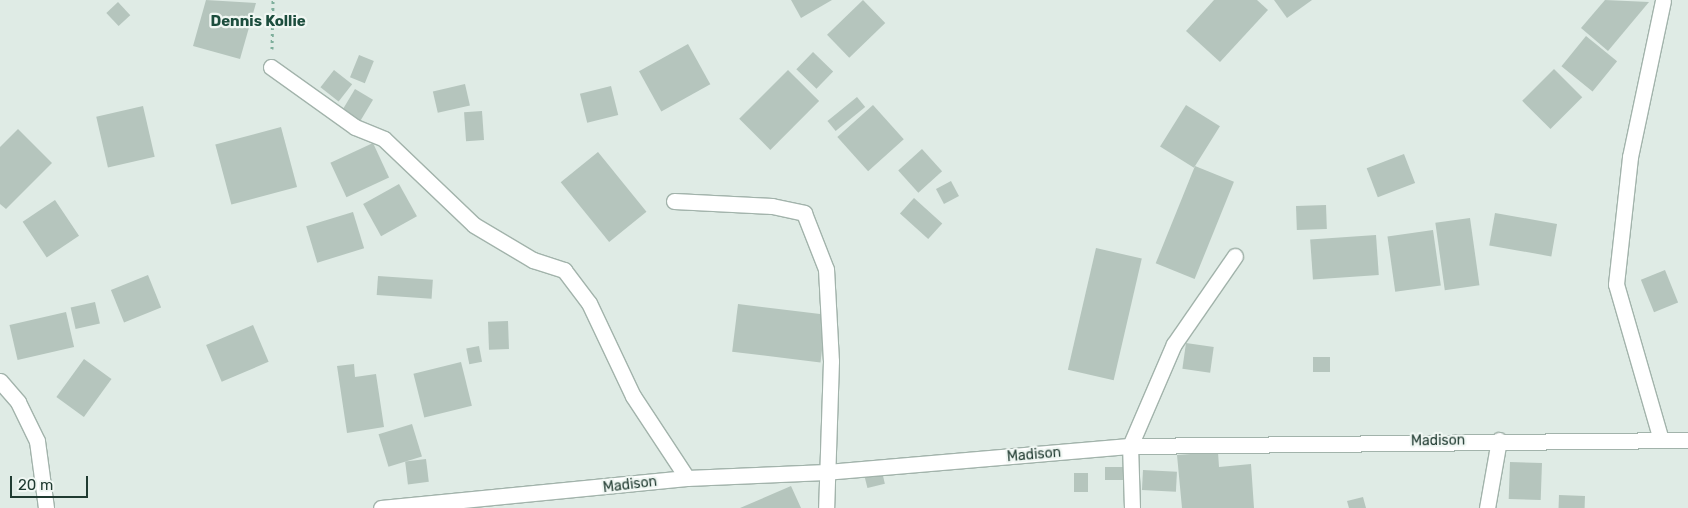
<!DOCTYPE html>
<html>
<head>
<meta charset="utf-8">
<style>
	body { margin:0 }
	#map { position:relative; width:1688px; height:508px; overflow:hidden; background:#dfebe5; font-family:Rubik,sans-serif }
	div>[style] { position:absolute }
	.building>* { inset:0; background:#b5c5bd; transform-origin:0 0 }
	.path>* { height:3px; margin-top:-1.5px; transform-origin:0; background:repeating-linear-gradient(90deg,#7faf9c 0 2.5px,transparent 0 6.5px) }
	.roads { filter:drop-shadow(1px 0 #a2b3ab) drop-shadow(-1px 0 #a2b3ab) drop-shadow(0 1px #a2b3ab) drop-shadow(0 -1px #a2b3ab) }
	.street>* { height:15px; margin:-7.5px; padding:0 7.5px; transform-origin:7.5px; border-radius:7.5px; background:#fff }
	.secondary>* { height:15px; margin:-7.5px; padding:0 7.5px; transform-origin:7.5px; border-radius:7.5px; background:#fff }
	span { translate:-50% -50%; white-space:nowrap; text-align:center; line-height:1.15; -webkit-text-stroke:4.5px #f0f7f3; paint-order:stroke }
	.street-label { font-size:14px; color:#203b31 }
	.neighbourhood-label { font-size:15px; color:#1c4d3d; font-weight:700 }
	.scale { position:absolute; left:10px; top:476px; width:78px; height:22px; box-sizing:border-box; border:2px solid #203b31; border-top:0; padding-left:6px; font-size:15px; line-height:18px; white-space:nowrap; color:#203b31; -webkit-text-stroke:4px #f0f7f3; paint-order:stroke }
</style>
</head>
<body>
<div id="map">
	<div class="building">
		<i style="clip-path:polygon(206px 0,256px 3px,240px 59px,193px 46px)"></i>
		<i style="clip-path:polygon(791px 0,832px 0,801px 18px)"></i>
		<i style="left:863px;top:0;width:32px;height:50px;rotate:46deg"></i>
		<i style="clip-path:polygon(1214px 0,1257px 0,1268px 10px,1220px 62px,1186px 31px)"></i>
		<i style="clip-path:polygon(1274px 0,1312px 0,1287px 18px)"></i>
		<i style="clip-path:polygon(1605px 0,1649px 2px,1608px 51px,1581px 28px)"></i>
		<i style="left:118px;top:2px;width:18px;height:16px;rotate:47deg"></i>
		<i style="left:1586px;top:36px;width:40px;height:39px;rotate:39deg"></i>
		<i style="left:688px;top:44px;width:46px;height:56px;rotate:61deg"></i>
		<i style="left:813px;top:52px;width:28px;height:24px;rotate:44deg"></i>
		<i style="left:359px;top:55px;width:16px;height:24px;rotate:22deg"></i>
		<i style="left:1554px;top:69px;width:40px;height:45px;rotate:45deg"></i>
		<i style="left:334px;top:70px;width:23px;height:22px;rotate:38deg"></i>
		<i style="left:788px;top:70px;width:44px;height:69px;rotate:45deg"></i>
		<i style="left:465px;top:84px;width:22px;height:33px;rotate:77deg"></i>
		<i style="left:611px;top:86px;width:30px;height:32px;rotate:76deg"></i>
		<i style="left:355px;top:89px;width:21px;height:25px;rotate:31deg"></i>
		<i style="left:857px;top:97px;width:13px;height:38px;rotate:51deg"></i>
		<i style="left:873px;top:105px;width:46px;height:48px;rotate:48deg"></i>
		<i style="left:1186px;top:105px;width:40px;height:49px;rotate:32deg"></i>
		<i style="left:143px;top:106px;width:52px;height:48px;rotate:77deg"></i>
		<i style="left:482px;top:111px;width:29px;height:18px;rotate:86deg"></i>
		<i style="left:281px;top:127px;width:62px;height:68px;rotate:75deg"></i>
		<i style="clip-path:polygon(18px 129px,52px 163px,6px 209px,0 204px,0 147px)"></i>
		<i style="left:373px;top:143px;width:38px;height:47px;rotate:65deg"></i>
		<i style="left:922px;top:149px;width:30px;height:32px;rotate:48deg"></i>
		<i style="left:598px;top:152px;width:77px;height:48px;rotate:51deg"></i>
		<i style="left:1404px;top:154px;width:31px;height:40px;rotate:69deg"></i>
		<i style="left:1195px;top:166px;width:42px;height:105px;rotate:22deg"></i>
		<i style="left:951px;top:181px;width:17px;height:17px;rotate:62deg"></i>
		<i style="left:399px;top:184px;width:37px;height:41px;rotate:61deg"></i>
		<i style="left:914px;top:198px;width:38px;height:21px;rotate:42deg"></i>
		<i style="left:55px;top:200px;width:43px;height:39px;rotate:56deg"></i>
		<i style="left:1326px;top:205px;width:24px;height:30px;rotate:88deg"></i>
		<i style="left:353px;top:212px;width:38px;height:49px;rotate:73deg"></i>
		<i style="left:1495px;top:213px;width:63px;height:33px;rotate:10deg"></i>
		<i style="left:1470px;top:218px;width:68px;height:35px;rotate:82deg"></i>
		<i style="left:1433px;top:230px;width:56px;height:46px;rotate:82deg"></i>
		<i style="left:1376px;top:235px;width:40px;height:66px;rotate:86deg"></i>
		<i style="left:1096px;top:248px;width:47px;height:125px;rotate:13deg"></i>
		<i style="left:1665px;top:270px;width:35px;height:26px;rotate:68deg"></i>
		<i style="left:148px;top:275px;width:35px;height:40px;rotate:68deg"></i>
		<i style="left:378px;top:276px;width:55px;height:19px;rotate:4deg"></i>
		<i style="left:95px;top:302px;width:22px;height:25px;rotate:77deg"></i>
		<i style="left:738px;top:304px;width:89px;height:48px;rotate:7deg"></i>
		<i style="left:66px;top:312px;width:36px;height:58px;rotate:77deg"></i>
		<i style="left:508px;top:321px;width:28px;height:20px;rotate:88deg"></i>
		<i style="left:253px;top:325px;width:40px;height:51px;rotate:67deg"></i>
		<i style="left:1186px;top:343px;width:28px;height:26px;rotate:8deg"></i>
		<i style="left:479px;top:346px;width:16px;height:13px;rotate:79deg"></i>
		<i style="left:1330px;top:357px;width:15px;height:17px;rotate:90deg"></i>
		<i style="left:84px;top:359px;width:34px;height:47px;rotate:36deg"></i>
		<i style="left:461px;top:362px;width:45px;height:49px;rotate:76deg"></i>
		<i style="clip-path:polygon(354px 364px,355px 377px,376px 374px,384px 427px,347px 433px,337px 366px)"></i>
		<i style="left:412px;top:424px;width:34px;height:35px;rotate:73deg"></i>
		<i style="clip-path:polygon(1218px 452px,1219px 467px,1251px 464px,1254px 508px,1182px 508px,1177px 455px)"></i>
		<i style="left:426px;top:459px;width:23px;height:21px;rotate:83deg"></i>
		<i style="left:1510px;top:462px;width:32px;height:37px;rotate:2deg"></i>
		<i style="left:1127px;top:467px;width:13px;height:22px;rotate:90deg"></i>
		<i style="left:1143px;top:470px;width:34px;height:20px;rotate:3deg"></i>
		<i style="left:882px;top:472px;width:12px;height:18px;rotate:76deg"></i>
		<i style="left:1074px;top:473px;width:14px;height:19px"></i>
		<i style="clip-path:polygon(791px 486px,801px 508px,740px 508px)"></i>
		<i style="left:1559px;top:495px;width:26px;height:13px;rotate:2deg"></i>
		<i style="clip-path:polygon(1363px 497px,1366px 508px,1349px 508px,1347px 501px)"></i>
	</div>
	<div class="path">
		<i style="left:272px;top:49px;width:49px;rotate:-88.8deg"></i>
	</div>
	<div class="roads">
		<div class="street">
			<i style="left:271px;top:67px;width:103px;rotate:35.5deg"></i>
			<i style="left:355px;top:127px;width:31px;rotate:22deg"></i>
			<i style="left:384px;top:139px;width:124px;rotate:43.7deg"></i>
			<i style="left:474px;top:225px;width:69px;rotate:30.7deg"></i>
			<i style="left:533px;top:260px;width:33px;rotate:18deg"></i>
			<i style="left:564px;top:270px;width:41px;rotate:52.9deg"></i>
			<i style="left:589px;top:303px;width:103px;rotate:64.7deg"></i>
			<i style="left:633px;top:396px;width:98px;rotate:56.6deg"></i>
			<i style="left:674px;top:201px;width:98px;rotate:2.9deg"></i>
			<i style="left:772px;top:206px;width:33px;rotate:12deg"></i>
			<i style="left:804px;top:213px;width:60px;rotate:68.6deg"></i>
			<i style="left:826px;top:269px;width:92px;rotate:86.9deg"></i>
			<i style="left:831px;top:361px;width:147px;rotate:91.9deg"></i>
			<i style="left:0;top:381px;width:28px;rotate:49deg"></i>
			<i style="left:18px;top:402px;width:43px;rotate:64deg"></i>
			<i style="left:37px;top:441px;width:68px;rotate:82.3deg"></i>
			<i style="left:1661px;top:440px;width:162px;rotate:-106.1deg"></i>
			<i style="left:1616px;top:284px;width:128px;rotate:-83.7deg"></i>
			<i style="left:1630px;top:157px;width:160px;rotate:-78.1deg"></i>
			<i style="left:1132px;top:508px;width:62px;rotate:-91.8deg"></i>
			<i style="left:1130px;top:446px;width:111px;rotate:-66.7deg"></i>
			<i style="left:1174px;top:344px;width:107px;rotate:-55.3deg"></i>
			<i style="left:1487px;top:508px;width:69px;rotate:-80deg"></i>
		</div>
		<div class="secondary">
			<i style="left:381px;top:508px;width:307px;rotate:-5.6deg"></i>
			<i style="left:687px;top:478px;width:139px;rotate:-2.5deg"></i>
			<i style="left:826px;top:472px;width:305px;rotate:-4.9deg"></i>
			<i style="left:1130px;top:446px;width:558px;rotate:-0.62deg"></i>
		</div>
	</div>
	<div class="street-label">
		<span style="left:1438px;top:441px;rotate:-1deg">Madison</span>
		<span style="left:1034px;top:455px;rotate:-5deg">Madison</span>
		<span style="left:630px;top:485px;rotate:-7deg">Madison</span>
	</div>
	<div class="neighbourhood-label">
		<span style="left:258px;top:22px">Dennis Kollie</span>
	</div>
	<div class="scale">20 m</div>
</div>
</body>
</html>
